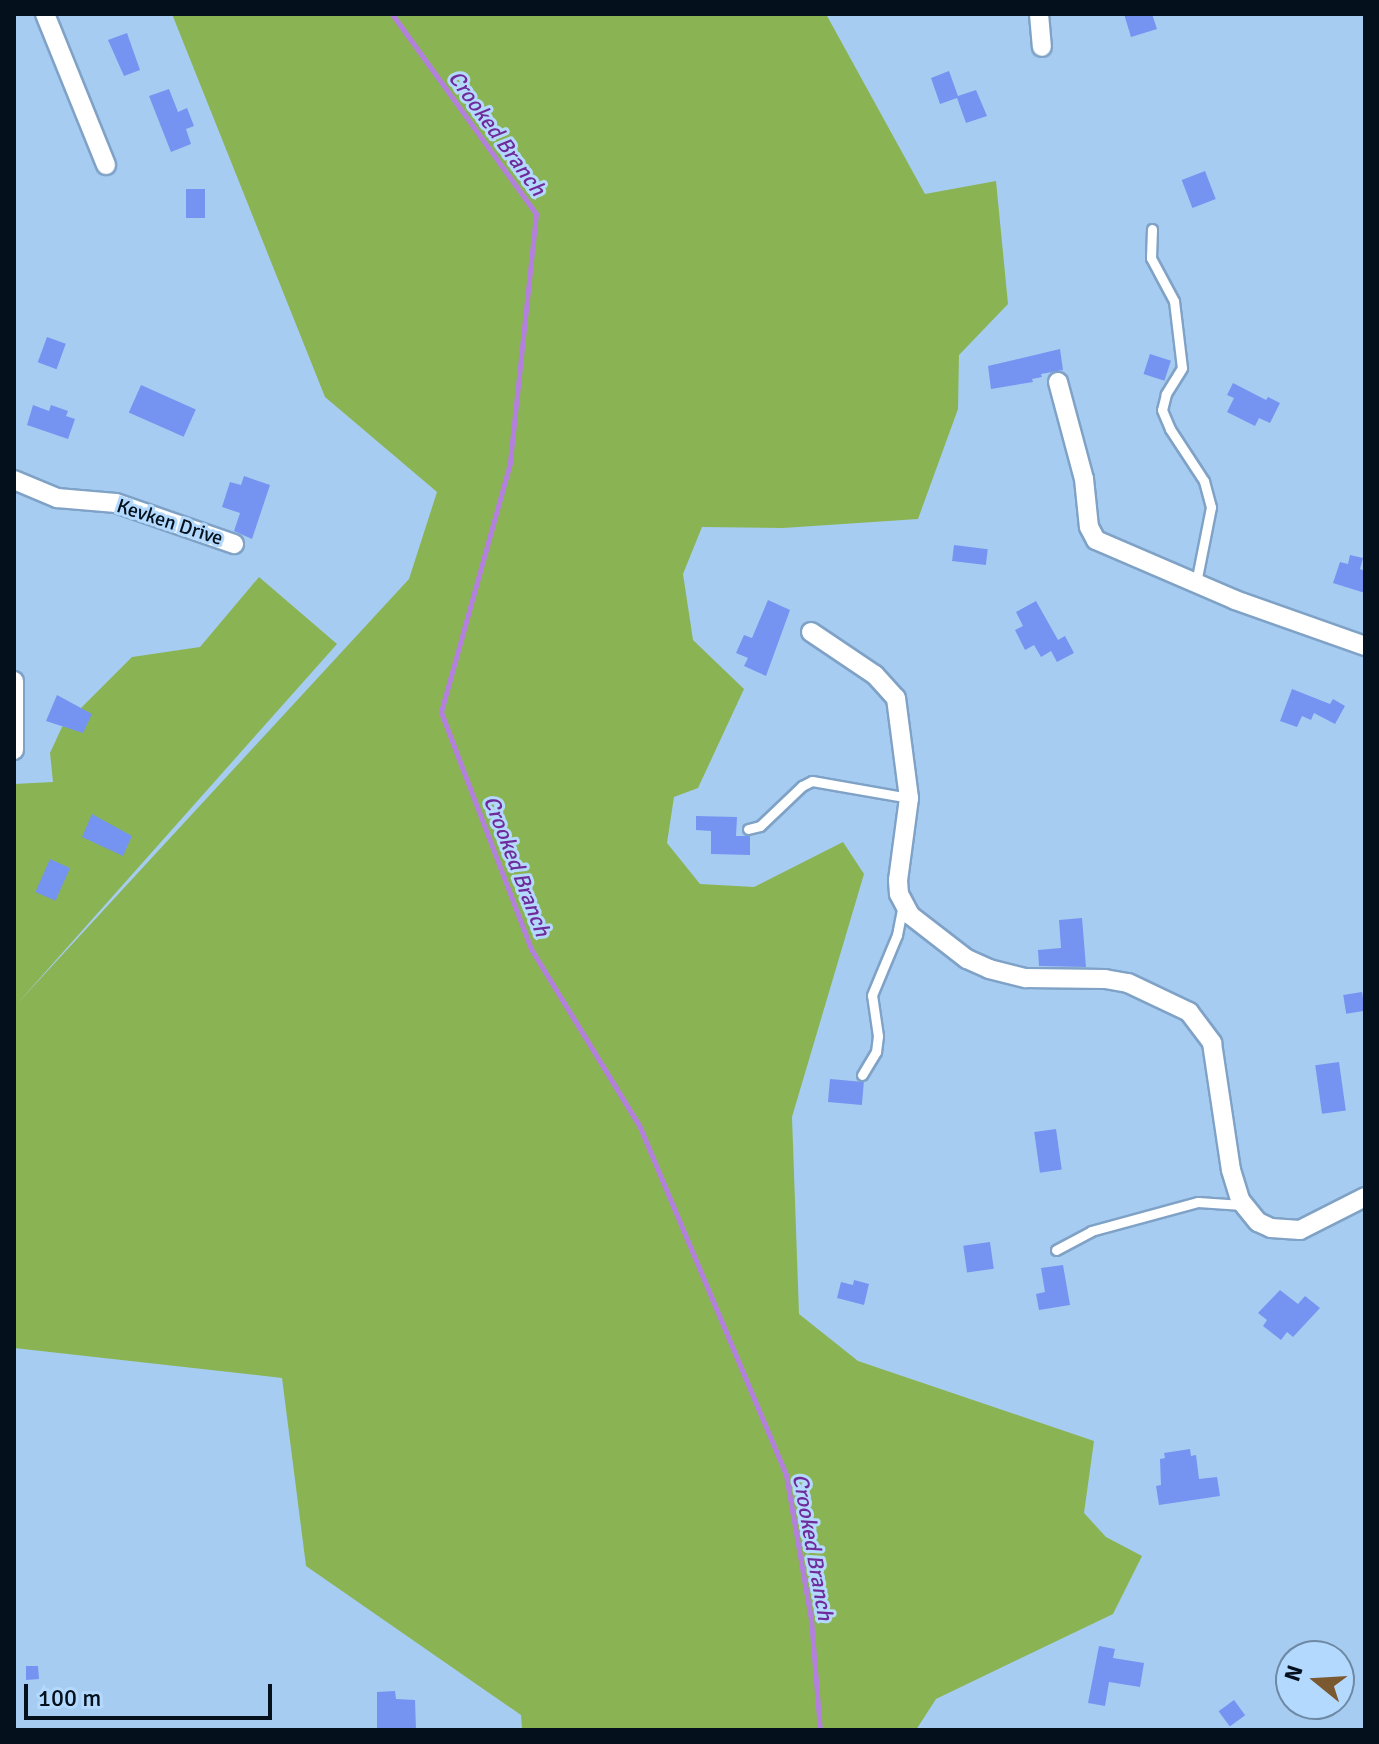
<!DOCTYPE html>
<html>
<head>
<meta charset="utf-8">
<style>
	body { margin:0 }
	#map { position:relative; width:1379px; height:1744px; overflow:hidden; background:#a7ccf1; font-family:Signika,sans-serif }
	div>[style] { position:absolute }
	.green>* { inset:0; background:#8ab453 }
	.stream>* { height:5px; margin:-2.5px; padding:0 2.5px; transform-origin:2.5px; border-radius:2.5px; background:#b480dd }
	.building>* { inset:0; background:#7593f1; transform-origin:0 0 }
	.roads { filter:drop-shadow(2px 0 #7fa2c6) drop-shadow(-2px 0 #7fa2c6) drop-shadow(0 2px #7fa2c6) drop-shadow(0 -2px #7fa2c6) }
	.service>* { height:9px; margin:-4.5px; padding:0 4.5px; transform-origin:4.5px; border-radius:4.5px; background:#fff }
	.minor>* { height:18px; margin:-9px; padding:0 9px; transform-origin:9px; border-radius:9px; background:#fff }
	span { translate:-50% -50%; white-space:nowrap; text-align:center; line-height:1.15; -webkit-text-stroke:6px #b4d9fe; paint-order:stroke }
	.street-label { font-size:20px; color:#04101c }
	.water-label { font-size:22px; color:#6e2b99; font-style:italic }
	.frame { position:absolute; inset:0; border:16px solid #04101c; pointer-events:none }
	.north { position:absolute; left:1275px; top:1640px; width:80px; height:80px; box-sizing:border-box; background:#b4d9fe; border:2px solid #6e89a4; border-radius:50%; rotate:288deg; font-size:22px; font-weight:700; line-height:32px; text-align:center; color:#04101c }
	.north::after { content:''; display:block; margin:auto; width:28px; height:36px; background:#7a5830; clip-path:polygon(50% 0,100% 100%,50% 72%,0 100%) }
	.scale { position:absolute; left:24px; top:1684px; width:248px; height:36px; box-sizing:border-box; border:4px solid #04101c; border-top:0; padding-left:10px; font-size:24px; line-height:28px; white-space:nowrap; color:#04101c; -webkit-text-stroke:6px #b4d9fe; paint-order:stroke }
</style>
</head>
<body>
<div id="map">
	<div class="green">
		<i style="clip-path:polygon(172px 14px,826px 14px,925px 194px,996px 181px,1008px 304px,959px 355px,958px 409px,918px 519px,783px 528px,702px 527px,683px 574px,693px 640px,744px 689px,698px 788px,674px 797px,667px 843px,700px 884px,754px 887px,843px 842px,864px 874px,792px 1117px,799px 1314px,858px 1361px,1094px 1441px,1084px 1513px,1106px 1537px,1142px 1556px,1113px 1614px,936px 1699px,916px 1730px,522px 1730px,521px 1715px,306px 1566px,282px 1378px,14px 1348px,14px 784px,53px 782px,50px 753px,62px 727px,132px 657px,200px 647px,259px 577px,337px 644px,16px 1005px,409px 579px,437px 492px,325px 397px)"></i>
	</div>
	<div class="stream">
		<i style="left:392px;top:14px;width:246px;rotate:54.2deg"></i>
		<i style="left:536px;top:214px;width:250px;rotate:96deg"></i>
		<i style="left:510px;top:463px;width:258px;rotate:105.5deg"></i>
		<i style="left:441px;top:712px;width:254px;rotate:69.2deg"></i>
		<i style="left:531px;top:949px;width:206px;rotate:58.5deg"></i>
		<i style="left:639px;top:1125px;width:380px;rotate:67.2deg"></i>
		<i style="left:786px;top:1475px;width:146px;rotate:80.2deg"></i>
		<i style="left:811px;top:1619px;width:111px;rotate:85.4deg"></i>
	</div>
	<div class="building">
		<i style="clip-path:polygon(1124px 14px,1152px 14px,1157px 29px,1131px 37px)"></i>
		<i style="clip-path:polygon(127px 33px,140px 70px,124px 76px,108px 40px)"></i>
		<i style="clip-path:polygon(949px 71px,958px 96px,976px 90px,987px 116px,966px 123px,957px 98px,940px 104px,931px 78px)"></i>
		<i style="clip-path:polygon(169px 89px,178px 112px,187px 108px,194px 126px,186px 129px,191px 144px,171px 152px,149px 96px)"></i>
		<i style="left:1205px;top:171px;width:30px;height:25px;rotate:69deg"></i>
		<i style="left:186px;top:189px;width:19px;height:29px"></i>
		<i style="left:47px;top:337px;width:20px;height:27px;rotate:20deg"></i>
		<i style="clip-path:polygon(1060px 349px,1063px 370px,1041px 374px,1042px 377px,1032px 379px,1033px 382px,991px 389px,988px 366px)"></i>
		<i style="left:1150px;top:354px;width:22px;height:21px;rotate:18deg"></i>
		<i style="clip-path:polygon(1233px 383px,1266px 400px,1268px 397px,1280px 403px,1270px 423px,1259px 418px,1255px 426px,1227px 412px,1234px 398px,1227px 395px)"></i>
		<i style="left:141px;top:385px;width:60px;height:30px;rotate:24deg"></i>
		<i style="clip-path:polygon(33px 405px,49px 411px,51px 405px,68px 411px,66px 416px,75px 419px,68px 439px,27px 425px)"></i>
		<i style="clip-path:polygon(244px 476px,270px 485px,252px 539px,234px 531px,240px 513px,222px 507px,230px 482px,241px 485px)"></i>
		<i style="left:954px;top:545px;width:34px;height:16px;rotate:7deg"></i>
		<i style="clip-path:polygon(1350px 555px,1363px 558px,1360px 569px,1365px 571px,1365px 593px,1333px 583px,1340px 562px,1348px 564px)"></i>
		<i style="clip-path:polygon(768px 600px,790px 610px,766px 676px,744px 666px,748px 658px,736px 653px,744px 635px,752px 638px)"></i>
		<i style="clip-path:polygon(1036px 601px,1058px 640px,1065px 636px,1074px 653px,1057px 662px,1051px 651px,1041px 657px,1034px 645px,1025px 650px,1015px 630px,1023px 626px,1016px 612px)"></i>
		<i style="clip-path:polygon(1292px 689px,1330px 704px,1333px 699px,1345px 706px,1335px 724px,1314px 713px,1311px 720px,1302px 716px,1297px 727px,1280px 721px)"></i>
		<i style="clip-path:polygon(57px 695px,92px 714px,83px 733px,46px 721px)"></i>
		<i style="clip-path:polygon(92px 814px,132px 836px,123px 856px,82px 837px)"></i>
		<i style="clip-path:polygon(696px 816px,737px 817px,736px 836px,750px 836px,750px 855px,711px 854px,711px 831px,696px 830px)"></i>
		<i style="left:50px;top:859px;width:22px;height:36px;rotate:24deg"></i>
		<i style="clip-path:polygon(1082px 918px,1086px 967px,1039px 966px,1038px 950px,1061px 948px,1059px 920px)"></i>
		<i style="left:1362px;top:992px;width:19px;height:19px;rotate:81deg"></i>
		<i style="left:1339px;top:1062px;width:49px;height:24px;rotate:82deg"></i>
		<i style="left:830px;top:1079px;width:34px;height:23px;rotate:5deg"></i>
		<i style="left:1056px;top:1129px;width:41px;height:22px;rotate:82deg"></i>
		<i style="left:990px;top:1242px;width:27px;height:27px;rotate:82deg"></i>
		<i style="clip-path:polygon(1063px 1265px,1070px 1305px,1039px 1310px,1036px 1294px,1045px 1292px,1041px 1268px)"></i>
		<i style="clip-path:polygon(854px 1280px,869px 1284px,864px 1305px,837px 1298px,841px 1282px,853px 1285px)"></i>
		<i style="clip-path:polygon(1280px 1290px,1298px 1304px,1305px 1296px,1320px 1308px,1293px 1337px,1287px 1332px,1281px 1340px,1263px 1326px,1267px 1320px,1258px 1313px)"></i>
		<i style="clip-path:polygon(1190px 1449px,1191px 1456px,1196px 1455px,1199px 1479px,1217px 1477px,1220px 1496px,1159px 1505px,1156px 1486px,1161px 1485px,1160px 1459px,1165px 1458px,1164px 1453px)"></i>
		<i style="clip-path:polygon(1099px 1646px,1115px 1649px,1113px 1658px,1144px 1663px,1140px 1687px,1109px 1682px,1105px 1706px,1088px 1703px)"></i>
		<i style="clip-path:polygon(26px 1666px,38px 1666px,39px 1679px,26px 1680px)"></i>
		<i style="clip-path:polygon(395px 1691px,396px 1699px,415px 1700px,416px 1730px,377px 1730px,377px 1692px)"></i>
		<i style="left:1234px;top:1700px;width:19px;height:19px;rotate:54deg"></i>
	</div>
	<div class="roads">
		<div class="service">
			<i style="left:1152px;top:229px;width:29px;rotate:92deg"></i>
			<i style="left:1151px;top:258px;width:49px;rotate:61.9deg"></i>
			<i style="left:1174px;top:301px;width:67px;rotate:83.2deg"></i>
			<i style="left:1182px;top:368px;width:31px;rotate:122deg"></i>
			<i style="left:1166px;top:394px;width:16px;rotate:104deg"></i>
			<i style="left:1162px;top:410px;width:21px;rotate:67deg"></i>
			<i style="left:1170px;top:429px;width:62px;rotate:56.8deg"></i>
			<i style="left:1204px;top:481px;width:27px;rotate:75deg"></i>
			<i style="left:1211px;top:507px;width:77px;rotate:101.2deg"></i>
			<i style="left:748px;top:829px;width:12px;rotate:-14deg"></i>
			<i style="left:760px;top:826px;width:58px;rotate:-43.6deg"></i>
			<i style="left:802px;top:786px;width:11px;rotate:-27deg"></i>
			<i style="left:812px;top:781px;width:98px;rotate:9.9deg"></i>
			<i style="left:862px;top:1075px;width:27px;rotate:-59deg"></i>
			<i style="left:876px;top:1052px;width:16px;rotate:-83deg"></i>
			<i style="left:878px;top:1036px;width:41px;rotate:-98.3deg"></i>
			<i style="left:872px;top:995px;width:65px;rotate:-67.4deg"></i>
			<i style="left:897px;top:935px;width:31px;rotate:-79deg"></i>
			<i style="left:1056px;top:1250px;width:40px;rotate:-28deg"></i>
			<i style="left:1091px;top:1231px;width:111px;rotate:-15.2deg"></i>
			<i style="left:1198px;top:1202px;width:44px;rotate:3.9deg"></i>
		</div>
		<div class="minor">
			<i style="left:45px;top:14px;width:163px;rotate:68deg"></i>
			<i style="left:1039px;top:14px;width:33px;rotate:85deg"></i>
			<i style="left:1058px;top:382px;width:100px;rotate:75deg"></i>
			<i style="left:1084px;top:479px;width:48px;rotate:84.1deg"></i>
			<i style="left:1089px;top:527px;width:15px;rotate:62deg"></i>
			<i style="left:1096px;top:540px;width:151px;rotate:23.3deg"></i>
			<i style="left:1235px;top:600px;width:138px;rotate:19.5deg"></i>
			<i style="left:14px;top:480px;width:47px;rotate:22.7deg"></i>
			<i style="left:57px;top:498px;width:59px;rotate:4.8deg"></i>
			<i style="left:116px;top:503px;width:125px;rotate:19.2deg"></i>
			<i style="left:811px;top:632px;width:77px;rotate:33.9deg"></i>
			<i style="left:875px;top:675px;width:31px;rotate:48deg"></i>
			<i style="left:896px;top:698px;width:101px;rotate:82.6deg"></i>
			<i style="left:909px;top:798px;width:83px;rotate:97.6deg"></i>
			<i style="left:898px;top:880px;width:14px;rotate:86deg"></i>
			<i style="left:899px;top:894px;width:24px;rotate:62deg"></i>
			<i style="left:910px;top:915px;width:72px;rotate:37.7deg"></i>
			<i style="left:967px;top:959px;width:24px;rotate:24deg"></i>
			<i style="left:989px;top:969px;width:38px;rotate:14deg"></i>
			<i style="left:1026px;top:978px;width:79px;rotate:0.7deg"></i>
			<i style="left:1105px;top:979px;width:23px;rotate:10deg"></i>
			<i style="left:1128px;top:983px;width:68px;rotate:25.4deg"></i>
			<i style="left:1189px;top:1012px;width:39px;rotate:53deg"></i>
			<i style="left:1212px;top:1043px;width:128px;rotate:81.5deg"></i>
			<i style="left:1231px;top:1170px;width:31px;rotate:73deg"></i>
			<i style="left:1240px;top:1200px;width:28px;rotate:51deg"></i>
			<i style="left:1258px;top:1222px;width:14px;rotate:25deg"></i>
			<i style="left:1271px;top:1228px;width:29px;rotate:4deg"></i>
			<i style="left:1300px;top:1230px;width:73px;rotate:-26.9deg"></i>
			<i style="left:14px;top:681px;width:69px;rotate:90deg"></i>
		</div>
	</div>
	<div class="street-label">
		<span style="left:170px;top:522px;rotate:18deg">Kevken Drive</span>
	</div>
	<div class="water-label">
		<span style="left:497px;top:133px;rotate:54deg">Crooked Branch</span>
		<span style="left:517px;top:866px;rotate:69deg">Crooked Branch</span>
		<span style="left:813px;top:1547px;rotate:80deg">Crooked Branch</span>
	</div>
	<div class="frame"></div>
	<div class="north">N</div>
	<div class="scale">100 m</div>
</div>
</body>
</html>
